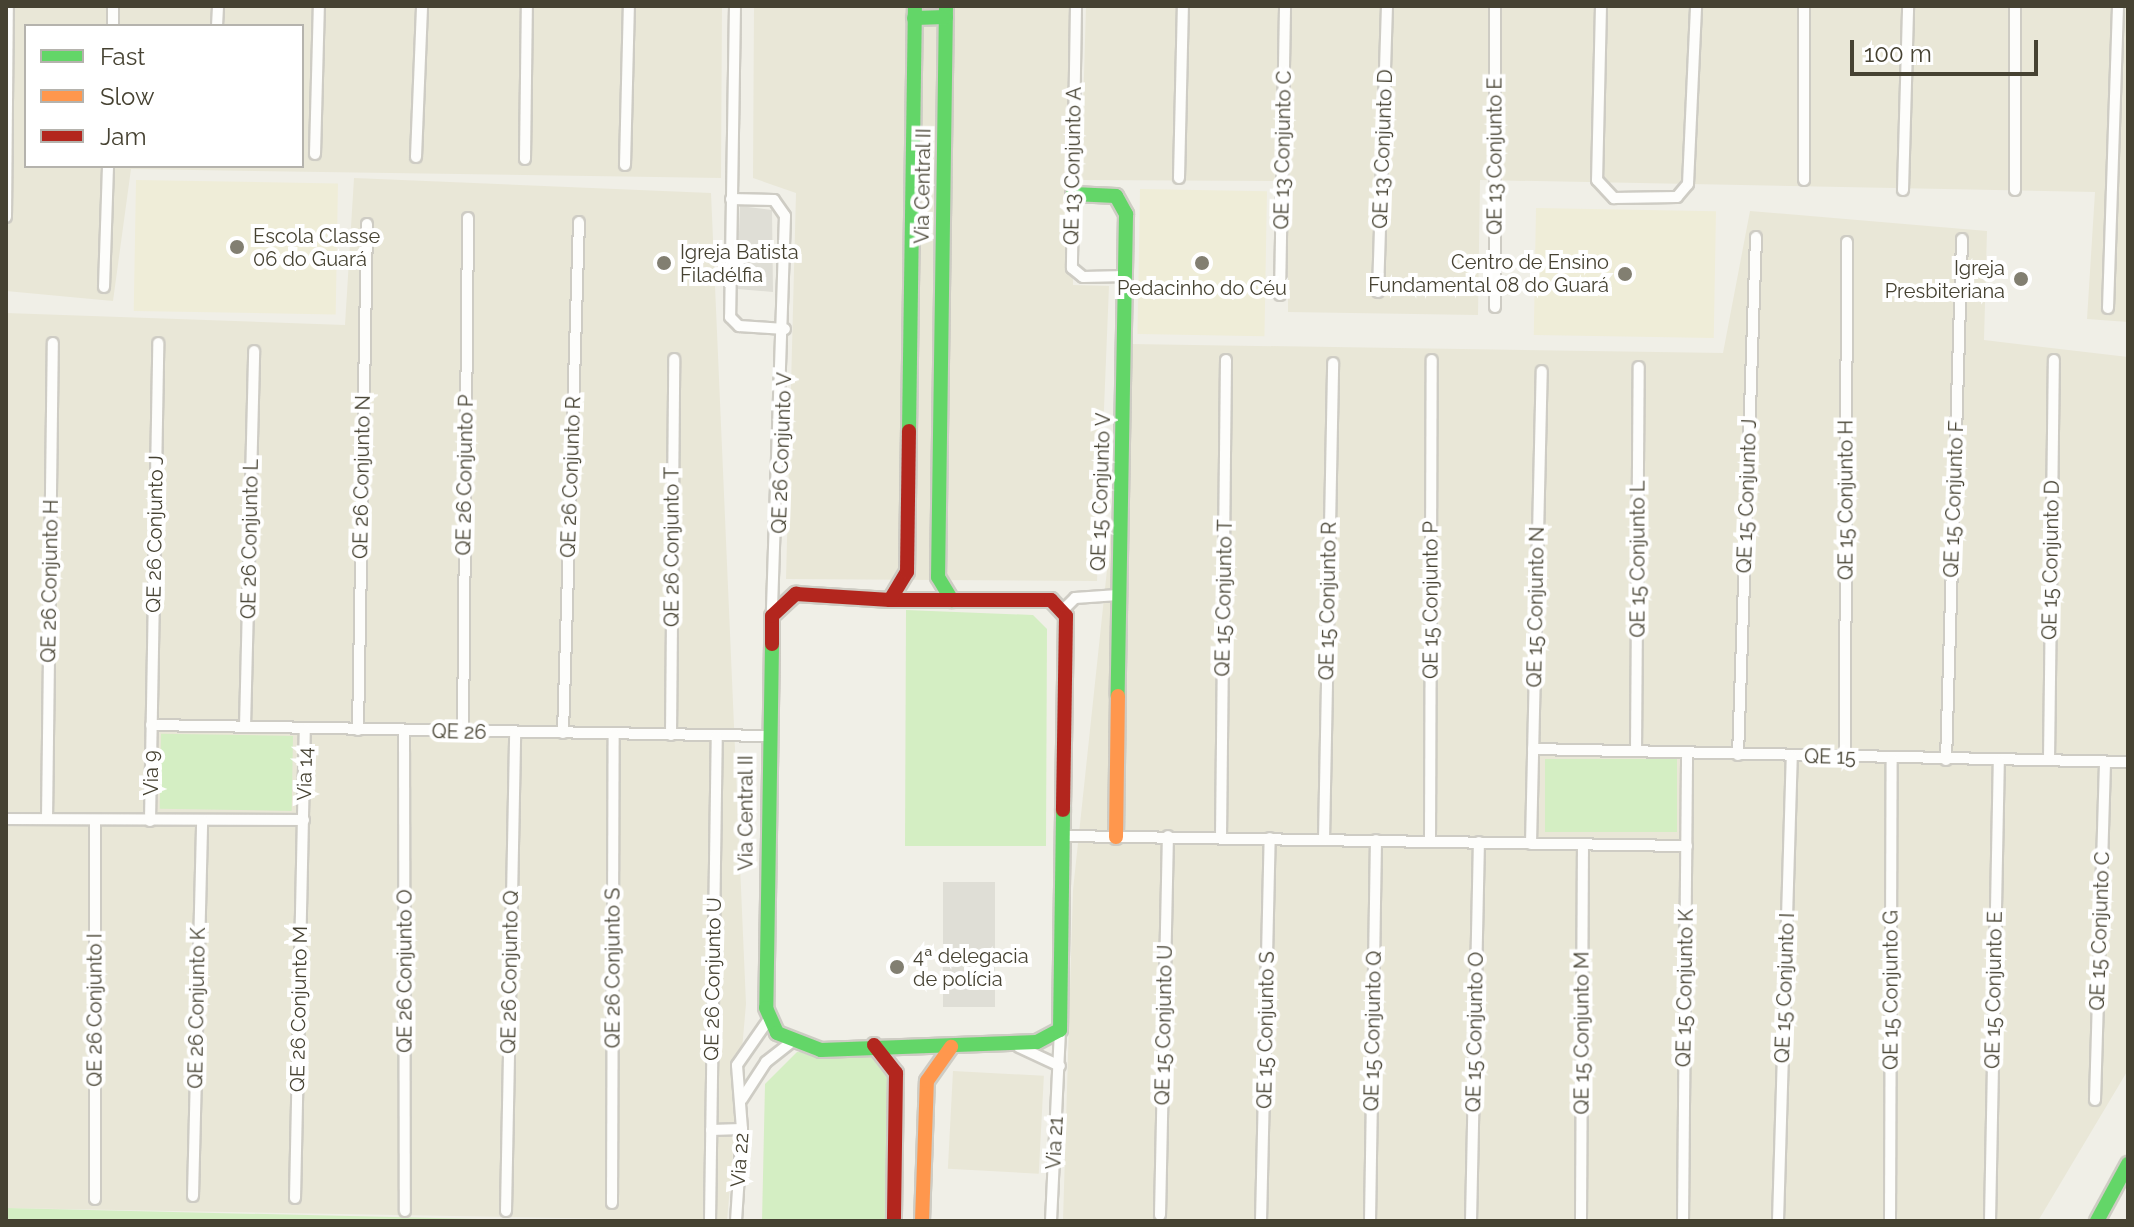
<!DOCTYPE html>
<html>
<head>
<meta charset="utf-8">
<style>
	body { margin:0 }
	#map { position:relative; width:2134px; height:1227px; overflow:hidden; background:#f0efe7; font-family:Raleway,sans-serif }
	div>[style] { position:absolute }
	.residential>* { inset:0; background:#e9e7d7; transform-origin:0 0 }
	.education>* { inset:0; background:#efedd8; transform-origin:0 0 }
	.green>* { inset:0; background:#d4eec3; transform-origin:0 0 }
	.parking>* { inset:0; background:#dfded6; transform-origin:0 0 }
	.roads { filter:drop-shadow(2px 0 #ceccc4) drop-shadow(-2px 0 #ceccc4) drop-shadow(0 2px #ceccc4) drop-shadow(0 -2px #ceccc4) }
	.street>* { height:10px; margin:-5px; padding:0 5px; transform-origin:5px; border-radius:5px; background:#fdfdfb }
	.fast>* { height:14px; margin:-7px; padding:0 7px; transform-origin:7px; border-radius:7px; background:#63d668 }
	.slow>* { height:14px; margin:-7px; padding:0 7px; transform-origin:7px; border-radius:7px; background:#ff974d }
	.jam>* { height:14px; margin:-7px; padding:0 7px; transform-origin:7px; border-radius:7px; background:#b3261e }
	.dots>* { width:22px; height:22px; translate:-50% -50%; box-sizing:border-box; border:4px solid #fff; border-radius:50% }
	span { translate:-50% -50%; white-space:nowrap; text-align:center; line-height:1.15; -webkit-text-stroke:8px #fff; paint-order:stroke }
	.street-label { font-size:20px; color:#464232 }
	.poi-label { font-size:20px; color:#464232 }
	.left { translate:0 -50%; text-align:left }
	.right { translate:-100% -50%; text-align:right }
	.frame { position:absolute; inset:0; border:8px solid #464232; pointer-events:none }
	.legend { position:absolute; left:24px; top:24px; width:280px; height:144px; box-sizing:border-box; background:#fff; border:2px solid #b5b3ad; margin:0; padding:10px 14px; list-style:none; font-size:24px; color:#464232 }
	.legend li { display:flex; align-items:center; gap:16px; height:40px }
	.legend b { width:40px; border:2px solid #b5b3ad }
	.scale { position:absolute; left:1850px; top:40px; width:188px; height:36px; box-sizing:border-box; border:4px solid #464232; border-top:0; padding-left:10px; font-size:24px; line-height:28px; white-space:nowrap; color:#464232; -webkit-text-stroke:6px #fff; paint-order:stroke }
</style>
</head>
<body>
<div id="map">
	<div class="residential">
		<i style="clip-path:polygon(evenodd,6px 6px,722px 6px,721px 178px,131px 169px,113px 301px,6px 291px,6px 6px,26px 26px,302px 26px,302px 166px,26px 166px,26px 26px)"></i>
		<i style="clip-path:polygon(754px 6px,1071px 6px,1073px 285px,1109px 286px,1097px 581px,786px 579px,796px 193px,753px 178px)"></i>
		<i style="clip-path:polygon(1086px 6px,2128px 6px,2128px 322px,2087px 319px,2095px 192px,1480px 180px,1478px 315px,1288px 312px,1288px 181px,1081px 180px)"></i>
		<i style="clip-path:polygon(354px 178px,711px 193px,746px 1004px,727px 1221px,6px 1208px,6px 313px,345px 325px)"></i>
		<i style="clip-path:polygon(1750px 211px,1987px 231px,1984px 340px,2128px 357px,2128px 1070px,2038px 1221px,1063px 1221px,1073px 890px,1131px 344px,1723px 353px)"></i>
		<i style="left:953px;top:1071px;width:91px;height:98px;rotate:3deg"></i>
	</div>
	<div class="education">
		<i style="left:136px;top:180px;width:202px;height:131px;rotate:1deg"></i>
		<i style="left:1140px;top:189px;width:127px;height:145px;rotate:1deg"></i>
		<i style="left:1536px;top:208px;width:180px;height:127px;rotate:1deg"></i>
	</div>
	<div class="green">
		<i style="clip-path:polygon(906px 610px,1033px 615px,1047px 629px,1046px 846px,905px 846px)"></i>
		<i style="left:293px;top:736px;width:75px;height:132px;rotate:91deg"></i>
		<i style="left:1545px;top:759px;width:132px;height:73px"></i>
		<i style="clip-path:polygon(797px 1052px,878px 1054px,899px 1075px,894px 1221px,762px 1221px,765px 1084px)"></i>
		<i style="clip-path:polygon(6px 1208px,559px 1221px,6px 1221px)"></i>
	</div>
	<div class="parking">
		<i style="clip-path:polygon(740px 206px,772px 210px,773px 292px,737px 289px)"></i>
		<i style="left:943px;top:882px;width:52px;height:125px"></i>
	</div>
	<div class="roads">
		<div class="street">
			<i style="left:735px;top:6px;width:311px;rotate:90.9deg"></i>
			<i style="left:730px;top:317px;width:13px;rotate:45deg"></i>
			<i style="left:739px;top:326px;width:46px;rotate:3.7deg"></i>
			<i style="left:1076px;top:6px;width:262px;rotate:90.9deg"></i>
			<i style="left:1072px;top:268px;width:14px;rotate:39deg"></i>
			<i style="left:1083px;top:277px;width:43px;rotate:-1.3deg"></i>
			<i style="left:1601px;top:6px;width:174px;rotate:91.3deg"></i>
			<i style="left:1597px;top:180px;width:25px;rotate:47deg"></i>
			<i style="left:1614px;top:198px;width:63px;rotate:-0.9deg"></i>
			<i style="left:1677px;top:197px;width:17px;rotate:-50deg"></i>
			<i style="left:1688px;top:184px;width:178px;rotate:-87.4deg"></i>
			<i style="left:1804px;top:6px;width:174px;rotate:90deg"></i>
			<i style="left:113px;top:26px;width:20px;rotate:-90deg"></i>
			<i style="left:217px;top:26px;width:20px;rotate:-87deg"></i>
			<i style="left:315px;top:154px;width:148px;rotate:-88.5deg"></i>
			<i style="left:416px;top:157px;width:151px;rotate:-87.7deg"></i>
			<i style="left:525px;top:159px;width:153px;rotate:-89.3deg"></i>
			<i style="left:625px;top:165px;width:159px;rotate:-88.6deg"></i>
			<i style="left:1179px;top:178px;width:172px;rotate:-88.7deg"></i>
			<i style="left:1903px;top:190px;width:184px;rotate:-88.4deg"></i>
			<i style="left:2015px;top:190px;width:184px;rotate:-90deg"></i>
			<i style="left:731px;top:199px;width:43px;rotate:1.3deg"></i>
			<i style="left:774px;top:200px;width:19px;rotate:55deg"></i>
			<i style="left:785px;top:216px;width:400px;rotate:91.9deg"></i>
			<i style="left:6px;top:217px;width:211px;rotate:-89.5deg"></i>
			<i style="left:104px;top:287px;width:121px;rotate:-88.1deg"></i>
			<i style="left:1378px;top:292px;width:286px;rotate:-88.2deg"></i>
			<i style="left:1280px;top:295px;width:289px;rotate:-89deg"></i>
			<i style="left:1495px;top:307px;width:301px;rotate:-90deg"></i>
			<i style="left:2108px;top:308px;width:302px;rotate:-88.1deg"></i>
			<i style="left:1063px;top:610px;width:17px;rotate:-45deg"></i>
			<i style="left:1075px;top:598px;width:43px;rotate:-4deg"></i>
			<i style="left:151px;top:725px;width:615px;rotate:1.02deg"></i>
			<i style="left:245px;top:727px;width:376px;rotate:-88.6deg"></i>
			<i style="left:358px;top:730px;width:506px;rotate:-88.98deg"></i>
			<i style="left:404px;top:731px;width:480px;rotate:89.9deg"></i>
			<i style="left:463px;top:732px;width:514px;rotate:-89.44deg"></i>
			<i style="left:563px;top:733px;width:511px;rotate:-88.21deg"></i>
			<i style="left:671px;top:735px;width:376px;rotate:-89.5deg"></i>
			<i style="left:1533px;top:749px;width:595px;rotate:1.25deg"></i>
			<i style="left:1636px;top:751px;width:384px;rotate:-89.6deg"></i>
			<i style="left:1738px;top:755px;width:518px;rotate:-88.01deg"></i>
			<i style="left:1845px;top:757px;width:515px;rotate:-89.78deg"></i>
			<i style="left:1946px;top:760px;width:521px;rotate:-88.24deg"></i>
			<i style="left:2049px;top:760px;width:400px;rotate:-89.3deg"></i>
			<i style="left:6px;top:819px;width:298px;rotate:0.2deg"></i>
			<i style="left:47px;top:819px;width:476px;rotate:-89.3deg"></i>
			<i style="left:150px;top:821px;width:478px;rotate:-89deg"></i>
			<i style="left:1063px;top:836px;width:624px;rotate:0.92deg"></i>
			<i style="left:1221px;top:837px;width:477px;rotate:-89.4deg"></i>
			<i style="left:1324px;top:840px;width:477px;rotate:-88.9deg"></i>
			<i style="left:1430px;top:840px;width:480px;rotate:-89.8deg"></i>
			<i style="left:1531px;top:844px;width:473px;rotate:-88.7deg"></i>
			<i style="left:1019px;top:1047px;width:45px;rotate:24.9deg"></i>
			<i style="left:742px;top:1099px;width:44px;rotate:-57deg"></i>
			<i style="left:766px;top:1062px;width:31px;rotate:-38deg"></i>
			<i style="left:2095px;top:1100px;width:338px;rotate:-88.3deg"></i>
			<i style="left:711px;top:1130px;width:31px;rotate:-2deg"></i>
			<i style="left:193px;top:1196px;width:376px;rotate:-88.6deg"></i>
			<i style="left:295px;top:1198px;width:469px;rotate:-88.8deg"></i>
			<i style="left:95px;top:1199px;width:379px;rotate:-90deg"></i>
			<i style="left:612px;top:1203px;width:469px;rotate:-89.8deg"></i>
			<i style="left:506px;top:1211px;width:479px;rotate:-88.9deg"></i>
			<i style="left:1160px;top:1215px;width:379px;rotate:-88.8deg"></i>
			<i style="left:710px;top:1221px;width:485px;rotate:-89.2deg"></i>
			<i style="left:736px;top:1221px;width:92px;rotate:-86.3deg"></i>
			<i style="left:742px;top:1129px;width:64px;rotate:-94.5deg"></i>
			<i style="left:737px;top:1065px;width:56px;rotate:-55.2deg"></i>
			<i style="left:1051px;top:1221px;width:191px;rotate:-87.3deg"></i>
			<i style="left:1261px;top:1221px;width:383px;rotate:-88.7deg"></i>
			<i style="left:1370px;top:1221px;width:381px;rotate:-89.1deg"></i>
			<i style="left:1471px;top:1221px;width:379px;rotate:-88.8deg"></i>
			<i style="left:1581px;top:1221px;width:376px;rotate:-89.7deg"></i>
			<i style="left:1683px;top:1221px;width:466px;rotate:-89.5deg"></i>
			<i style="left:1778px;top:1221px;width:465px;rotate:-88.3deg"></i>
			<i style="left:1890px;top:1221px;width:462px;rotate:-89.8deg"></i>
			<i style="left:1990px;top:1221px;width:461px;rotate:-88.9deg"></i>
		</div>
		<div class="fast">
			<i style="left:946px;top:6px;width:571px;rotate:90.8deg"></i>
			<i style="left:938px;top:577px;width:27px;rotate:59deg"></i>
			<i style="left:914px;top:18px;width:32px;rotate:-2deg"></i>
			<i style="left:1073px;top:194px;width:43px;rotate:2.7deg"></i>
			<i style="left:1116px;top:196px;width:21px;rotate:61deg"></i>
			<i style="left:1126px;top:214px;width:482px;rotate:91deg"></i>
			<i style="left:909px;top:431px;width:425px;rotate:-89.2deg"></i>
			<i style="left:772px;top:644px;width:364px;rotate:90.9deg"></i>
			<i style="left:766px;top:1008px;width:27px;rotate:66deg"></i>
			<i style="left:777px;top:1033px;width:47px;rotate:21.1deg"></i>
			<i style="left:821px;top:1050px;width:216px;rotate:-2.1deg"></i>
			<i style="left:1037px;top:1042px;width:26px;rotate:-28deg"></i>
			<i style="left:1060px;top:1030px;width:220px;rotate:-89.2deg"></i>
			<i style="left:2097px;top:1221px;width:65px;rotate:-61.5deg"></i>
		</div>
		<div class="slow">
			<i style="left:1116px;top:837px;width:141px;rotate:-89.2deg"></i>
			<i style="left:922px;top:1221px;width:140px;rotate:-88deg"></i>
			<i style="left:927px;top:1081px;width:42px;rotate:-54.8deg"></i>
		</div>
		<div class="jam">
			<i style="left:890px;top:600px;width:161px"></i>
			<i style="left:1051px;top:600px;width:22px;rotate:47deg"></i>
			<i style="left:1066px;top:616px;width:194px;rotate:90.9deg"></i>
			<i style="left:772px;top:644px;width:28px;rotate:-90deg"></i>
			<i style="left:772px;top:616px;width:33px;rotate:-43deg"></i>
			<i style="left:796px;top:594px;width:94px;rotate:3.7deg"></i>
			<i style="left:890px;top:600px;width:33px;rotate:-59deg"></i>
			<i style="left:907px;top:572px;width:141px;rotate:-89.2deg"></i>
			<i style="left:874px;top:1045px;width:36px;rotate:52deg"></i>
			<i style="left:896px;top:1073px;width:148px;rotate:90.8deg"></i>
		</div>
	</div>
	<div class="dots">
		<i style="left:237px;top:247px;background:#827f71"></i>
		<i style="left:664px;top:263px;background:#827f71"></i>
		<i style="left:1202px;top:263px;background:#827f71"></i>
		<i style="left:1625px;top:274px;background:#827f71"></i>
		<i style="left:2021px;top:279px;background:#827f71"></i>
		<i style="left:897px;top:967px;background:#827f71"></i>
	</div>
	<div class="street-label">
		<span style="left:1383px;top:149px;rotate:-88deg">QE 13 Conjunto D</span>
		<span style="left:1283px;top:150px;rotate:-89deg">QE 13 Conjunto C</span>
		<span style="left:1495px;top:156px;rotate:-90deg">QE 13 Conjunto E</span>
		<span style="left:1073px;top:166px;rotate:-89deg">QE 13 Conjunto A</span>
		<span style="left:923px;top:186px;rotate:-89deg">Via Central II</span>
		<span style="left:782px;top:453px;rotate:-88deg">QE 26 Conjunto V</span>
		<span style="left:465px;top:475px;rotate:-89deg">QE 26 Conjunto P</span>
		<span style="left:362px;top:477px;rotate:-89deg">QE 26 Conjunto N</span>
		<span style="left:571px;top:477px;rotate:-88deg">QE 26 Conjunto R</span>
		<span style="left:1101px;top:492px;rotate:-88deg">QE 15 Conjunto V</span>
		<span style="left:1747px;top:496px;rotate:-88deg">QE 15 Conjunto J</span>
		<span style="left:1954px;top:499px;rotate:-88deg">QE 15 Conjunto F</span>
		<span style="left:1846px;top:500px;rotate:-90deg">QE 15 Conjunto H</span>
		<span style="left:155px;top:534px;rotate:-89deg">QE 26 Conjunto J</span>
		<span style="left:250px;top:539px;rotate:-89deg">QE 26 Conjunto L</span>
		<span style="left:672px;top:547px;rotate:-90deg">QE 26 Conjunto T</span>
		<span style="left:1638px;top:559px;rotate:-90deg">QE 15 Conjunto L</span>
		<span style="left:2051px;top:560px;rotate:-89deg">QE 15 Conjunto D</span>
		<span style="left:50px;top:581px;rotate:-89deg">QE 26 Conjunto H</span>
		<span style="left:1224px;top:598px;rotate:-89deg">QE 15 Conjunto T</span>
		<span style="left:1431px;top:600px;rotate:-90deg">QE 15 Conjunto P</span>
		<span style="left:1328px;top:601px;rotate:-89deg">QE 15 Conjunto R</span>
		<span style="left:1536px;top:607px;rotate:-89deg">QE 15 Conjunto N</span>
		<span style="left:459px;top:732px;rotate:1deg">QE 26</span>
		<span style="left:1830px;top:757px;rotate:1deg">QE 15</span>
		<span style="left:151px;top:773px;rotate:-90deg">Via 9</span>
		<span style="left:305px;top:774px;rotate:-89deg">Via 14</span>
		<span style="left:746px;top:813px;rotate:-90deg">Via Central II</span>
		<span style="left:2100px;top:931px;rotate:-88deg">QE 15 Conjunto C</span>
		<span style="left:613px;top:968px;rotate:-90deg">QE 26 Conjunto S</span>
		<span style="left:405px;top:971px;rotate:-90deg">QE 26 Conjunto O</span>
		<span style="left:510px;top:972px;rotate:-89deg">QE 26 Conjunto Q</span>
		<span style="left:713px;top:979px;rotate:-89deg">QE 26 Conjunto U</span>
		<span style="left:1685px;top:988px;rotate:-89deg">QE 15 Conjunto K</span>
		<span style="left:1785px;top:988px;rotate:-88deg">QE 15 Conjunto I</span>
		<span style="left:1891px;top:990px;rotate:-90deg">QE 15 Conjunto G</span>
		<span style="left:1994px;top:990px;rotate:-89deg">QE 15 Conjunto E</span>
		<span style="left:197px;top:1008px;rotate:-89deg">QE 26 Conjunto K</span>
		<span style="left:299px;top:1009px;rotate:-89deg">QE 26 Conjunto M</span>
		<span style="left:95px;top:1010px;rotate:-90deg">QE 26 Conjunto I</span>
		<span style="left:1164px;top:1025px;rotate:-89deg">QE 15 Conjunto U</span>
		<span style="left:1266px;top:1030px;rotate:-89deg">QE 15 Conjunto S</span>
		<span style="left:1373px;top:1031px;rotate:-89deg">QE 15 Conjunto Q</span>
		<span style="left:1475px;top:1032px;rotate:-89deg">QE 15 Conjunto O</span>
		<span style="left:1582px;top:1033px;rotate:-90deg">QE 15 Conjunto M</span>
		<span style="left:1055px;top:1143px;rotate:-87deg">Via 21</span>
		<span style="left:740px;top:1160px;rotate:-86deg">Via 22</span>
	</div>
	<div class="poi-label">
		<span class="left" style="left:253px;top:248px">Escola Classe<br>06 do Guará</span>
		<span class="left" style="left:680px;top:264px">Igreja Batista<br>Filadélfia</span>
		<span class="right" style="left:1609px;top:274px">Centro de Ensino<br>Fundamental 08 do Guará</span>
		<span class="right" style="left:2005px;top:280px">Igreja<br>Presbiteriana</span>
		<span style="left:1202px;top:288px">Pedacinho do Céu</span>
		<span class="left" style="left:913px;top:968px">4ª delegacia<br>de polícia</span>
	</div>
	<div class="frame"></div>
	<ul class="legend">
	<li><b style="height:10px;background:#63d668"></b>Fast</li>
	<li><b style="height:10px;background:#ff974d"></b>Slow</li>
	<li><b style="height:10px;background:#b3261e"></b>Jam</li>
	</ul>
	<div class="scale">100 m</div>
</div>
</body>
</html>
